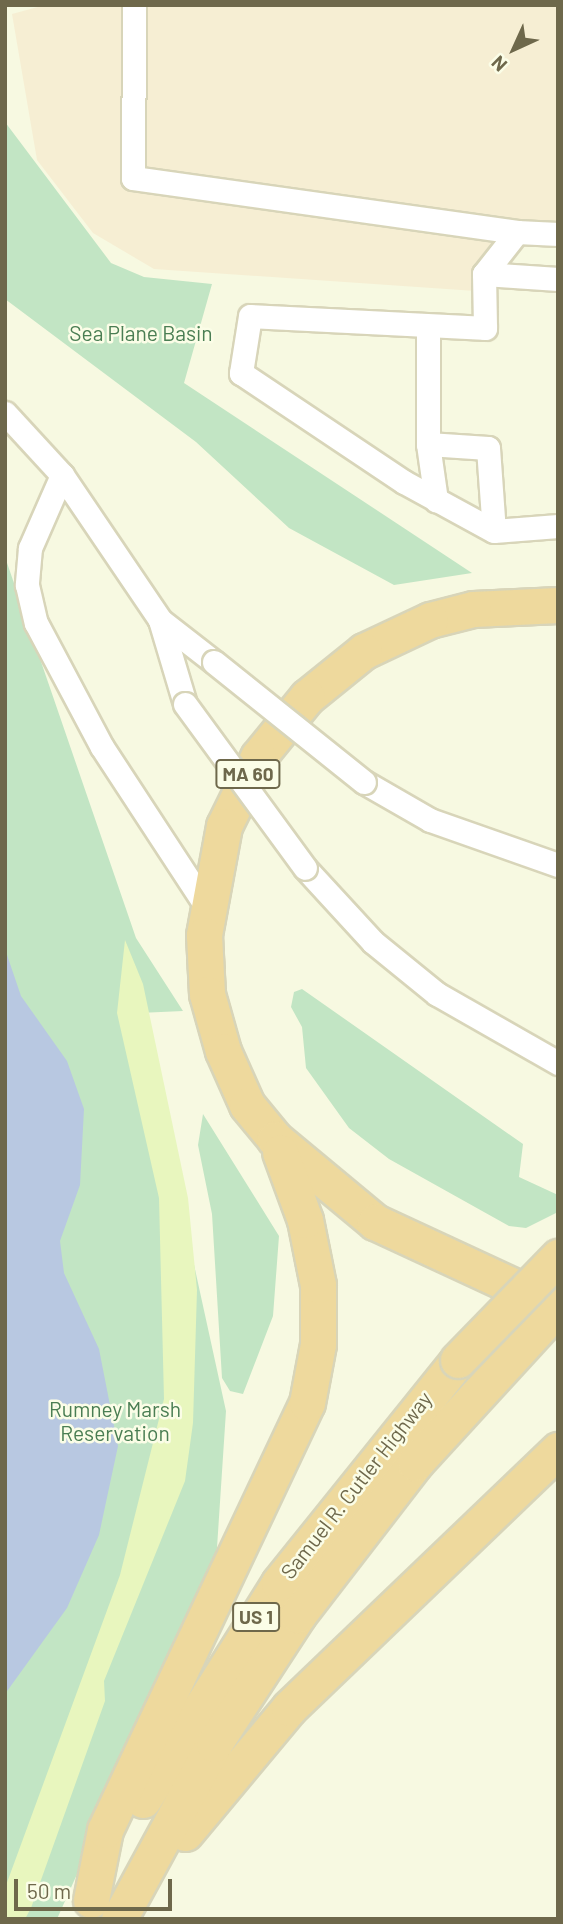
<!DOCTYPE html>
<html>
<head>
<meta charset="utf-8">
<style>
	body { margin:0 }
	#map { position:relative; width:563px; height:1924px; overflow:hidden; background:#f7f9e1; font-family:Barlow,sans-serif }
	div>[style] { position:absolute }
	.commercial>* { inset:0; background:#f6eed3 }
	.green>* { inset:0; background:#c2e5c4 }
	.sand>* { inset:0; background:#e8f6be }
	.water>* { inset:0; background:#b8c8e1 }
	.roads { filter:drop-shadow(2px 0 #d8d5b9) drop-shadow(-2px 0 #d8d5b9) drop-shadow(0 2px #d8d5b9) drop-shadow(0 -2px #d8d5b9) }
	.minor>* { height:23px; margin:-11.5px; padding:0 11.5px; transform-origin:11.5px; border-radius:11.5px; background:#fff }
	.highway>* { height:35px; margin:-17.5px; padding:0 17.5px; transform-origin:17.5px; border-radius:17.5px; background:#eed99d }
	.bridges { filter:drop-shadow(2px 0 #d8d5b9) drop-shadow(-2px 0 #d8d5b9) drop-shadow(0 2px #d8d5b9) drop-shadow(0 -2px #d8d5b9) }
	.minor-bridge>* { height:23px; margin:-11.5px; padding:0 11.5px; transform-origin:11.5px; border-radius:11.5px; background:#fff }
	.highway-bridge>* { height:35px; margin:-17.5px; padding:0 17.5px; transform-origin:17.5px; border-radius:17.5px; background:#eed99d }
	span { translate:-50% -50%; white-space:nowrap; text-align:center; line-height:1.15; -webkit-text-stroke:5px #fbfde7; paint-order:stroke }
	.shield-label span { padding:2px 5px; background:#fbfde7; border:2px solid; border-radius:5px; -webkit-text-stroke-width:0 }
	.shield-label { font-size:19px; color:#6e684b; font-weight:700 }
	.park-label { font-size:21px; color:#4a7e53 }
	.street-label { font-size:21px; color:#6e684b }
	.frame { position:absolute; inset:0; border:7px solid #6e684b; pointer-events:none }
	.north { position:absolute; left:479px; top:14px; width:70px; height:70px; -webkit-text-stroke:5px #fbfde7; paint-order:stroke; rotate:225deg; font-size:19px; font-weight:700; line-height:28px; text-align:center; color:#6e684b }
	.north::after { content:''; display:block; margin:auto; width:24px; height:32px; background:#6e684b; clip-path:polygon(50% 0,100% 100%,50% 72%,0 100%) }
	.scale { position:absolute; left:14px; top:1879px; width:158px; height:32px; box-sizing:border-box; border:4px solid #6e684b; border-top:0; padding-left:9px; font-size:21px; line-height:24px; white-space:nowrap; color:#6e684b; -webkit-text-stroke:5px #fbfde7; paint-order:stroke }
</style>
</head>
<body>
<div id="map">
	<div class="commercial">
		<i style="clip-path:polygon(45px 5px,558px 5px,558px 243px,493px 236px,490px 292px,154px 269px,93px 233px,37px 160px,12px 14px)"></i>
	</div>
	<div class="green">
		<i style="clip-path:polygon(5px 122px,111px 263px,144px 277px,212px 284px,184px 383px,472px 573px,394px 585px,289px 528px,196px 442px,5px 299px)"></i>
		<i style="clip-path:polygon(5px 557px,136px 938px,183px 1011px,139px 1013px,226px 1411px,216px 1563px,57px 1919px,5px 1919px)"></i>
		<i style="clip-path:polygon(302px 989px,523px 1144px,519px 1177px,558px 1195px,558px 1212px,526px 1228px,509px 1226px,389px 1159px,349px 1128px,306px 1068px,302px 1027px,291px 1007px,294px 992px)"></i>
		<i style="clip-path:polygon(203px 1114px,279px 1236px,273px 1316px,243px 1394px,230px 1391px,222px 1378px,212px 1214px,198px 1145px)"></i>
	</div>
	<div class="sand">
		<i style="clip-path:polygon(125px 940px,143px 984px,188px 1198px,197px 1290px,193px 1423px,185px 1481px,104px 1681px,105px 1701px,31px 1908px,25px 1919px,5px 1919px,5px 1888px,120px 1575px,164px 1399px,159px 1198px,117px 1013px)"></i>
	</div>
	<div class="water">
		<i style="clip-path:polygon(5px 949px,21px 996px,67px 1061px,84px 1109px,80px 1185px,60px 1241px,64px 1273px,99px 1349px,118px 1446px,99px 1535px,67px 1608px,5px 1694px)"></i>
	</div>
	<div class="roads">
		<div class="minor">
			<i style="left:134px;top:5px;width:173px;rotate:90.3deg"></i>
			<i style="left:133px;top:178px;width:388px;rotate:8deg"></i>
			<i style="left:558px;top:234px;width:41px;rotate:-177.2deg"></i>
			<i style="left:517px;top:232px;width:53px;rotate:128.2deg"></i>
			<i style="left:484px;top:274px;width:54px;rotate:88.9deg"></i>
			<i style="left:485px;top:328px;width:235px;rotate:-177.1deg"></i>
			<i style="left:250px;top:316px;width:58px;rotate:99deg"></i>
			<i style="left:241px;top:373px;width:196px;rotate:33.8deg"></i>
			<i style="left:404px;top:482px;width:102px;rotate:28.6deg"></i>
			<i style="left:494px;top:531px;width:64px;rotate:-4.5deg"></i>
			<i style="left:484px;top:274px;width:74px;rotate:3.9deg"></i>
			<i style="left:428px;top:327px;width:117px;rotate:90deg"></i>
			<i style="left:428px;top:444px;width:57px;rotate:81.9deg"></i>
			<i style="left:5px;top:413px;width:84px;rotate:47.4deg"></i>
			<i style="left:62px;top:475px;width:175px;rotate:55.9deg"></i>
			<i style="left:160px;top:620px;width:88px;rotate:73.4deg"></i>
			<i style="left:428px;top:444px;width:60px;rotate:3.8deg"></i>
			<i style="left:488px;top:448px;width:83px;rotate:85.9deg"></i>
			<i style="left:62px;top:475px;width:80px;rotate:113.7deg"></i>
			<i style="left:30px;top:548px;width:37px;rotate:95deg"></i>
			<i style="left:27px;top:585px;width:39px;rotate:77deg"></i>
			<i style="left:36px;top:623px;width:140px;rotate:62deg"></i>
			<i style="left:102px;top:747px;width:190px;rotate:56.8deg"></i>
			<i style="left:160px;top:620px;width:68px;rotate:37.9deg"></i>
			<i style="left:364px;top:782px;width:76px;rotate:29.9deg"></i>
			<i style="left:430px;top:820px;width:136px;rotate:19.4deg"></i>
			<i style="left:305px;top:868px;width:100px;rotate:47.4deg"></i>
			<i style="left:373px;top:942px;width:82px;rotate:39.1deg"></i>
			<i style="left:437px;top:994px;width:139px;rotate:29.7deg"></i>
		</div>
		<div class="highway">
			<i style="left:558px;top:605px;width:85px;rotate:177.3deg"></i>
			<i style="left:473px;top:609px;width:44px;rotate:165.7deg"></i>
			<i style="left:430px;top:620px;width:73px;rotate:154.8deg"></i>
			<i style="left:364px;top:651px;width:73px;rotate:141.1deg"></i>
			<i style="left:307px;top:697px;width:77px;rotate:129.2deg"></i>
			<i style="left:258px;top:757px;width:77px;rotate:116.2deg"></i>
			<i style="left:224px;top:826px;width:111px;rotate:100.4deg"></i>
			<i style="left:204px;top:935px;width:59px;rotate:87.1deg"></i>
			<i style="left:207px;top:994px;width:59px;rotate:74.3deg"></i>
			<i style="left:223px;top:1051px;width:59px;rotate:66deg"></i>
			<i style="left:247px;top:1105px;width:44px;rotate:50.5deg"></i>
			<i style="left:275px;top:1139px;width:130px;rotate:39.7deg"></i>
			<i style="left:375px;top:1222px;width:202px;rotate:24.9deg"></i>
			<i style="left:143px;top:1800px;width:256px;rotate:-57.9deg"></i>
			<i style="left:279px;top:1583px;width:286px;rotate:-51.2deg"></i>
			<i style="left:185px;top:1833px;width:163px;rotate:-50.2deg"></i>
			<i style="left:289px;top:1708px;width:373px;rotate:-43.8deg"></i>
			<i style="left:91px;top:1900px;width:71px;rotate:-78.7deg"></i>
			<i style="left:105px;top:1830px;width:472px;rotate:-64.7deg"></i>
			<i style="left:307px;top:1403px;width:60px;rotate:-79.4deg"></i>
			<i style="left:318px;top:1344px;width:59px;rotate:-90deg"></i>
			<i style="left:318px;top:1285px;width:66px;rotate:-101.3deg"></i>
			<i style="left:305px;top:1220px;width:72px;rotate:-110.2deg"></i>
			<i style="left:119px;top:1919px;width:199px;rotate:-61.5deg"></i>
			<i style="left:214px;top:1744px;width:154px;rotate:-56.9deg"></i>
			<i style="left:298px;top:1615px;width:192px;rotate:-52.4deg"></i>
			<i style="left:415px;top:1463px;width:212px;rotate:-47.5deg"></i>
		</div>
	</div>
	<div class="bridges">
		<div class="minor-bridge">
			<i style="left:214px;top:662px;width:192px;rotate:38.7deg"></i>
			<i style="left:185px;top:704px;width:203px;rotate:53.8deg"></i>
		</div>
		<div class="highway-bridge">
			<i style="left:458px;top:1360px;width:144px;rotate:-45.8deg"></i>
		</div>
	</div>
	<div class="shield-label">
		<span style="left:248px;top:774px">MA 60</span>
		<span style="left:256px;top:1617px">US 1</span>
	</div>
	<div class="park-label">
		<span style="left:141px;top:333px">Sea Plane Basin</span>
		<span style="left:115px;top:1421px">Rumney Marsh<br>Reservation</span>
	</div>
	<div class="street-label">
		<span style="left:356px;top:1485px;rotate:-52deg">Samuel R. Cutler Highway</span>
	</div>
	<div class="frame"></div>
	<div class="north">N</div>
	<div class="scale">50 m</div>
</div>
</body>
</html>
